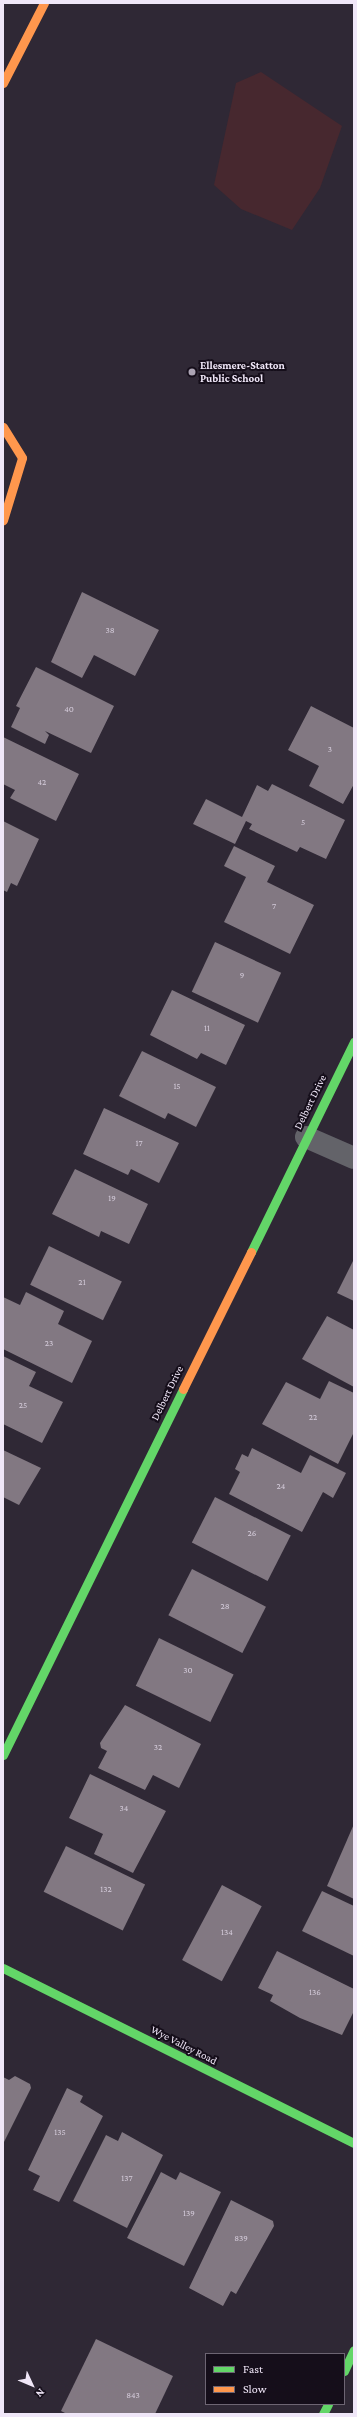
<!DOCTYPE html>
<html>
<head>
<meta charset="utf-8">
<style>
	body { margin:0 }
	#map { position:relative; width:357px; height:2417px; overflow:hidden; background:#2f2835; font-family:"Crimson Pro",serif }
	div>[style] { position:absolute }
	.green>* { inset:0; background:#47282f }
	.building>* { inset:0; background:#827882; transform-origin:0 0 }
	.street>* { height:22px; margin:-11px; padding:0 11px; transform-origin:11px; border-radius:11px; background:#636369 }
	.fast>* { height:9px; margin:-4.5px; padding:0 4.5px; transform-origin:4.5px; border-radius:4.5px; background:#63d668 }
	.slow>* { height:9px; margin:-4.5px; padding:0 4.5px; transform-origin:4.5px; border-radius:4.5px; background:#ff974d }
	.dots>* { width:11px; height:11px; translate:-50% -50%; box-sizing:border-box; border:2px solid #150e1a; border-radius:50% }
	span { translate:-50% -50%; white-space:nowrap; text-align:center; line-height:1.15; -webkit-text-stroke:4px #150e1a; paint-order:stroke }
	.number-label { font-size:9px; color:#d4cbda }
	.number-label span { -webkit-text-stroke-width:0 }
	.poi-label { font-size:11px; color:#f0e7f8; font-weight:700 }
	.left { translate:0 -50%; text-align:left }
	.street-label { font-size:11px; color:#f0e7f8 }
	.frame { position:absolute; inset:0; border:4px solid #f0e7f8; pointer-events:none }
	.legend { position:absolute; left:205px; top:2353px; width:140px; height:52px; box-sizing:border-box; background:#150e1a; border:1px solid #6d6573; margin:0; padding:5px 7px; list-style:none; font-size:12px; color:#f0e7f8 }
	.legend li { display:flex; align-items:center; gap:8px; height:20px }
	.legend b { width:20px; border:1px solid #6d6573 }
	.north { position:absolute; left:12px; top:2365px; width:40px; height:40px; -webkit-text-stroke:3px #150e1a; paint-order:stroke; rotate:134deg; font-size:11px; font-weight:700; line-height:16px; text-align:center; color:#f0e7f8 }
	.north::after { content:''; display:block; margin:auto; width:14px; height:18px; background:#f0e7f8; clip-path:polygon(50% 0,100% 100%,50% 72%,0 100%) }
</style>
</head>
<body>
<div id="map">
	<div class="green">
		<i style="clip-path:polygon(261px 72px,342px 126px,320px 188px,292px 230px,241px 209px,214px 185px,236px 83px)"></i>
	</div>
	<div class="building">
		<i style="clip-path:polygon(82px 592px,159px 630px,135px 676px,94px 655px,82px 678px,51px 662px)"></i>
		<i style="clip-path:polygon(36px 667px,114px 706px,91px 753px,45px 731px,49px 735px,45px 744px,11px 727px,20px 708px,16px 706px)"></i>
		<i style="clip-path:polygon(311px 706px,354px 728px,354px 784px,343px 804px,309px 786px,319px 766px,288px 750px)"></i>
		<i style="clip-path:polygon(3px 737px,79px 774px,56px 821px,10px 798px,15px 790px,3px 784px)"></i>
		<i style="clip-path:polygon(272px 784px,345px 820px,326px 859px,300px 847px,297px 852px,249px 829px,252px 824px,246px 821px,235px 844px,193px 824px,206px 799px,242px 817px,257px 785px,268px 791px)"></i>
		<i style="clip-path:polygon(3px 821px,39px 839px,17px 886px,11px 883px,7px 892px,3px 890px)"></i>
		<i style="clip-path:polygon(234px 846px,275px 866px,267px 882px,314px 905px,290px 954px,224px 922px,246px 877px,224px 866px)"></i>
		<i style="left:215px;top:942px;width:73px;height:55px;rotate:25deg"></i>
		<i style="clip-path:polygon(172px 990px,245px 1025px,226px 1065px,201px 1053px,197px 1059px,150px 1035px)"></i>
		<i style="clip-path:polygon(142px 1051px,216px 1087px,196px 1127px,168px 1113px,165px 1119px,119px 1096px)"></i>
		<i style="clip-path:polygon(104px 1108px,179px 1143px,159px 1183px,131px 1169px,128px 1175px,83px 1154px)"></i>
		<i style="clip-path:polygon(75px 1169px,148px 1204px,129px 1244px,101px 1231px,99px 1237px,52px 1214px)"></i>
		<i style="left:49px;top:1246px;width:81px;height:43px;rotate:26deg"></i>
		<i style="clip-path:polygon(354px 1259px,354px 1301px,337px 1293px)"></i>
		<i style="clip-path:polygon(26px 1292px,64px 1311px,58px 1324px,92px 1341px,72px 1383px,3px 1349px,3px 1297px,20px 1305px)"></i>
		<i style="clip-path:polygon(327px 1316px,354px 1330px,354px 1387px,302px 1359px)"></i>
		<i style="clip-path:polygon(3px 1356px,36px 1372px,29px 1386px,63px 1402px,42px 1443px,3px 1424px)"></i>
		<i style="clip-path:polygon(329px 1381px,354px 1393px,354px 1432px,338px 1464px,262px 1424px,286px 1382px,320px 1399px)"></i>
		<i style="clip-path:polygon(252px 1448px,301px 1473px,310px 1455px,346px 1473px,333px 1498px,323px 1492px,302px 1532px,229px 1494px,240px 1472px,235px 1469px,242px 1454px,248px 1457px)"></i>
		<i style="clip-path:polygon(3px 1450px,41px 1468px,19px 1505px,3px 1497px)"></i>
		<i style="left:215px;top:1497px;width:85px;height:51px;rotate:27deg"></i>
		<i style="left:192px;top:1569px;width:83px;height:52px;rotate:27deg"></i>
		<i style="left:159px;top:1638px;width:83px;height:53px;rotate:26deg"></i>
		<i style="clip-path:polygon(125px 1705px,201px 1744px,179px 1788px,153px 1775px,145px 1790px,98px 1768px,107px 1751px,101px 1748px,100px 1743px)"></i>
		<i style="clip-path:polygon(90px 1774px,166px 1811px,133px 1873px,94px 1854px,103px 1834px,69px 1818px)"></i>
		<i style="clip-path:polygon(354px 1824px,354px 1899px,327px 1886px)"></i>
		<i style="left:66px;top:1846px;width:88px;height:51px;rotate:26deg"></i>
		<i style="left:222px;top:1885px;width:45px;height:85px;rotate:28deg"></i>
		<i style="clip-path:polygon(322px 1891px,354px 1906px,354px 1956px,302px 1931px)"></i>
		<i style="clip-path:polygon(277px 1951px,354px 1989px,354px 2011px,342px 2035px,300px 2018px,270px 2001px,273px 1995px,258px 1988px)"></i>
		<i style="clip-path:polygon(15px 2076px,30px 2084px,31px 2088px,3px 2144px,3px 2077px,9px 2080px)"></i>
		<i style="clip-path:polygon(67px 2088px,83px 2096px,80px 2102px,103px 2116px,59px 2202px,33px 2190px,40px 2176px,28px 2170px)"></i>
		<i style="clip-path:polygon(122px 2132px,163px 2155px,127px 2228px,73px 2201px,106px 2135px,118px 2141px)"></i>
		<i style="clip-path:polygon(161px 2172px,176px 2180px,180px 2172px,221px 2192px,184px 2266px,127px 2238px)"></i>
		<i style="clip-path:polygon(231px 2200px,273px 2221px,274px 2226px,236px 2294px,231px 2291px,223px 2306px,189px 2288px)"></i>
		<i style="clip-path:polygon(96px 2339px,173px 2376px,155px 2414px,67px 2414px,61px 2411px)"></i>
	</div>
	<div class="street">
		<i style="left:306px;top:1137px;width:52px;rotate:23.6deg"></i>
	</div>
	<div class="fast">
		<i style="left:251px;top:1252px;width:234px;rotate:-63.9deg"></i>
		<i style="left:3px;top:1755px;width:408px;rotate:-63.8deg"></i>
		<i style="left:3px;top:1968px;width:392px;rotate:26.5deg"></i>
		<i style="left:344px;top:2371px;width:23px;rotate:-65deg"></i>
		<i style="left:323px;top:2414px;width:11px;rotate:-63deg"></i>
	</div>
	<div class="slow">
		<i style="left:3px;top:83px;width:90px;rotate:-62.9deg"></i>
		<i style="left:3px;top:427px;width:36px;rotate:58deg"></i>
		<i style="left:22px;top:458px;width:65px;rotate:107deg"></i>
		<i style="left:183px;top:1389px;width:153px;rotate:-63.6deg"></i>
	</div>
	<div class="dots">
		<i style="left:192px;top:372px;background:#aca4b4"></i>
	</div>
	<div class="number-label">
		<span style="left:110px;top:630px">38</span>
		<span style="left:69px;top:709px">40</span>
		<span style="left:330px;top:749px">3</span>
		<span style="left:42px;top:782px">42</span>
		<span style="left:303px;top:822px">5</span>
		<span style="left:274px;top:906px">7</span>
		<span style="left:242px;top:975px">9</span>
		<span style="left:207px;top:1028px">11</span>
		<span style="left:177px;top:1086px">15</span>
		<span style="left:139px;top:1143px">17</span>
		<span style="left:112px;top:1198px">19</span>
		<span style="left:82px;top:1282px">21</span>
		<span style="left:49px;top:1343px">23</span>
		<span style="left:23px;top:1405px">25</span>
		<span style="left:313px;top:1417px">22</span>
		<span style="left:281px;top:1486px">24</span>
		<span style="left:252px;top:1533px">26</span>
		<span style="left:225px;top:1606px">28</span>
		<span style="left:188px;top:1670px">30</span>
		<span style="left:158px;top:1747px">32</span>
		<span style="left:124px;top:1808px">34</span>
		<span style="left:106px;top:1889px">132</span>
		<span style="left:227px;top:1932px">134</span>
		<span style="left:315px;top:1992px">136</span>
		<span style="left:60px;top:2132px">135</span>
		<span style="left:127px;top:2178px">137</span>
		<span style="left:189px;top:2213px">139</span>
		<span style="left:241px;top:2238px">839</span>
		<span style="left:133px;top:2395px">843</span>
	</div>
	<div class="poi-label">
		<span class="left" style="left:200px;top:372px">Ellesmere-Statton<br>Public School</span>
	</div>
	<div class="street-label">
		<span style="left:310px;top:1102px;rotate:-64deg">Delbert Drive</span>
		<span style="left:167px;top:1393px;rotate:-64deg">Delbert Drive</span>
		<span style="left:184px;top:2045px;rotate:27deg">Wye Valley Road</span>
	</div>
	<div class="frame"></div>
	<ul class="legend">
	<li><b style="height:5px;background:#63d668"></b>Fast</li>
	<li><b style="height:5px;background:#ff974d"></b>Slow</li>
	</ul>
	<div class="north">N</div>
</div>
</body>
</html>
